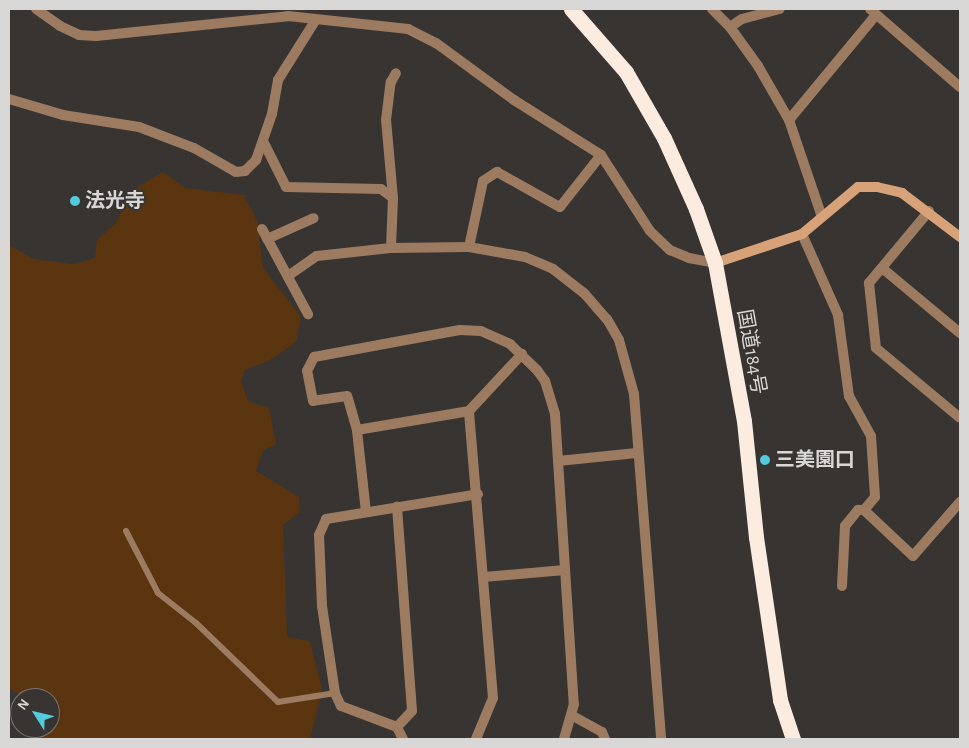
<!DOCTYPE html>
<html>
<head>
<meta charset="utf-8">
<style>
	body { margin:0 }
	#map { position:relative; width:969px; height:748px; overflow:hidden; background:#383432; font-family:"Alegreya Sans","Noto Sans JP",sans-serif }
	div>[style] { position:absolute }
	.green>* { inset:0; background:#5b3510 }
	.lane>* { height:6px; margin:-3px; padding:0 3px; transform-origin:3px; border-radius:3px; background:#9c7b61 }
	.street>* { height:10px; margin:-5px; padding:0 5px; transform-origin:5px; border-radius:5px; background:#9c7b61 }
	.secondary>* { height:10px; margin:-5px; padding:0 5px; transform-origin:5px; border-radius:5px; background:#d7a277 }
	.highway>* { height:15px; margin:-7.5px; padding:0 7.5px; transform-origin:7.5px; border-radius:7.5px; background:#fcecdf }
	.dots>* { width:14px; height:14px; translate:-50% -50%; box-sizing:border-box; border:2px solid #383432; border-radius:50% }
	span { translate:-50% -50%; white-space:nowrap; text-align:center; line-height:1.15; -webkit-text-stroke:4px #383432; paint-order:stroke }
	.poi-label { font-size:20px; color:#d9d7d6; font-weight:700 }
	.left { translate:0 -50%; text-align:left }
	.street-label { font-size:20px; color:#d9d7d6 }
	.frame { position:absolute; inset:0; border:10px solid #d9d7d6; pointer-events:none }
	.north { position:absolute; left:10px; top:688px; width:50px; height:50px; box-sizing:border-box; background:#383432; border:1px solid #787574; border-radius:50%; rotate:306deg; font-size:14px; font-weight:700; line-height:20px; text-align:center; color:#d9d7d6 }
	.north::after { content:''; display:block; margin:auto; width:18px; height:22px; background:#54cade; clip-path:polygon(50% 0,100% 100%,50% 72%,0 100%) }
</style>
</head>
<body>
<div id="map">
	<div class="green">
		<i style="clip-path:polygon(163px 172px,185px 188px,244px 195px,257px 221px,263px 268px,301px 317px,296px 342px,270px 360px,245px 370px,241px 381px,248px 401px,269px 408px,276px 444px,263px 450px,256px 471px,299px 497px,300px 512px,283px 525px,287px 637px,310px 641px,322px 690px,310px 739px,39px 739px,45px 728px,50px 728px,50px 698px,25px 698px,9px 688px,9px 245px,33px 259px,74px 264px,95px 258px,97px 240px,116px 223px,133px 190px)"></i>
	</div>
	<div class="lane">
		<i style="left:126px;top:531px;width:70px;rotate:62.7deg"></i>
		<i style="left:158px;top:593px;width:48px;rotate:38.3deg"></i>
		<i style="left:196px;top:623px;width:114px;rotate:43.9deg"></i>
		<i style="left:278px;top:702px;width:58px;rotate:-9deg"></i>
	</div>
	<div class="street">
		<i style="left:36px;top:9px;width:29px;rotate:35deg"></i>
		<i style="left:60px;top:26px;width:21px;rotate:25deg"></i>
		<i style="left:79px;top:35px;width:17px;rotate:3deg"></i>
		<i style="left:96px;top:36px;width:193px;rotate:-5.9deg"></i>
		<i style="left:288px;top:16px;width:121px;rotate:6.2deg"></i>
		<i style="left:408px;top:29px;width:31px;rotate:27deg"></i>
		<i style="left:436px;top:43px;width:97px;rotate:36.2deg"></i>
		<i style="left:514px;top:100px;width:103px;rotate:32.3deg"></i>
		<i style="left:601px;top:155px;width:90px;rotate:57.2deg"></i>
		<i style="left:650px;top:231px;width:28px;rotate:44deg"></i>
		<i style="left:670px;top:250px;width:21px;rotate:23deg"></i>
		<i style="left:689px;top:258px;width:26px;rotate:11deg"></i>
		<i style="left:712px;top:9px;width:25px;rotate:45deg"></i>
		<i style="left:730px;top:27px;width:48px;rotate:54.3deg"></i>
		<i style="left:758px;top:66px;width:62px;rotate:60.1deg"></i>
		<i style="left:789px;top:120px;width:102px;rotate:71.2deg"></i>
		<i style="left:870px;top:9px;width:119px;rotate:40.9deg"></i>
		<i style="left:730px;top:27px;width:14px;rotate:-34deg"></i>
		<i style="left:742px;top:19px;width:39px;rotate:-15deg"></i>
		<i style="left:9px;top:99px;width:56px;rotate:16.5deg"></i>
		<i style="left:63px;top:115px;width:77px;rotate:9deg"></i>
		<i style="left:139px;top:127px;width:59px;rotate:20.9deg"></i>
		<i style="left:194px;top:148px;width:48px;rotate:29.7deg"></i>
		<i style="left:236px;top:172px;width:9px;rotate:-6deg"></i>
		<i style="left:245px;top:171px;width:16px;rotate:-45deg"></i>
		<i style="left:256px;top:160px;width:49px;rotate:-70.8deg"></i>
		<i style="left:272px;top:114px;width:35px;rotate:-80deg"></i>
		<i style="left:278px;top:80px;width:70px;rotate:-57.9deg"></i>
		<i style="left:789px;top:120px;width:136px;rotate:-50.4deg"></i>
		<i style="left:263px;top:141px;width:51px;rotate:63.4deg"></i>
		<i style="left:286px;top:187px;width:95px;rotate:1.2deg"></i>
		<i style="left:381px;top:189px;width:15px;rotate:37deg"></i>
		<i style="left:393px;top:198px;width:50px;rotate:92.3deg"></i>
		<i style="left:393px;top:198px;width:78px;rotate:-95.1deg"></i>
		<i style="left:386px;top:120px;width:38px;rotate:-83deg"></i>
		<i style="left:391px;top:82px;width:10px;rotate:-61deg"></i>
		<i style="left:929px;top:211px;width:94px;rotate:129.8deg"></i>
		<i style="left:869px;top:283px;width:65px;rotate:83.9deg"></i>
		<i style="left:876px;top:348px;width:109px;rotate:39.8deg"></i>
		<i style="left:262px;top:229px;width:97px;rotate:61.6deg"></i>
		<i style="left:802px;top:234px;width:89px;rotate:66deg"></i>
		<i style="left:838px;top:315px;width:82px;rotate:82.3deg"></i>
		<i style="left:849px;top:396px;width:46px;rotate:61.2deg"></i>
		<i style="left:871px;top:436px;width:61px;rotate:86.2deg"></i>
		<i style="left:875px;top:497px;width:17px;rotate:130deg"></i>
		<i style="left:864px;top:510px;width:67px;rotate:43.2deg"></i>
		<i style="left:913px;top:556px;width:72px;rotate:-49deg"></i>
		<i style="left:267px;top:239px;width:51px;rotate:-24.1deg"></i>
		<i style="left:469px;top:247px;width:67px;rotate:-78deg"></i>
		<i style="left:483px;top:181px;width:17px;rotate:-33deg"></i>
		<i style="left:497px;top:172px;width:72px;rotate:29.1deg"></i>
		<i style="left:560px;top:207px;width:66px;rotate:-51.7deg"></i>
		<i style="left:882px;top:268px;width:102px;rotate:39.8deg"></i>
		<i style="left:288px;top:276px;width:35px;rotate:-35deg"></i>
		<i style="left:317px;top:256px;width:74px;rotate:-6.2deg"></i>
		<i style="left:391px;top:248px;width:78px;rotate:-0.7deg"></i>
		<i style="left:469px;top:247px;width:57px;rotate:10.1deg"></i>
		<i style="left:525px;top:257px;width:30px;rotate:23deg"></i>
		<i style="left:553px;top:269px;width:39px;rotate:38deg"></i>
		<i style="left:584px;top:293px;width:35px;rotate:49deg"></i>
		<i style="left:607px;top:319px;width:24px;rotate:60deg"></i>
		<i style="left:619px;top:340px;width:56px;rotate:74.5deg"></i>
		<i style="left:634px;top:394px;width:346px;rotate:85.5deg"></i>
		<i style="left:357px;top:430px;width:114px;rotate:-9.6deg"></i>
		<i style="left:558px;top:461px;width:79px;rotate:-5.8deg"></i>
		<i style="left:366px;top:512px;width:82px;rotate:-96.3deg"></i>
		<i style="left:357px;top:430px;width:35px;rotate:-106deg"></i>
		<i style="left:347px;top:396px;width:34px;rotate:172deg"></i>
		<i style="left:313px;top:401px;width:31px;rotate:-101deg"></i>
		<i style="left:307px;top:371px;width:16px;rotate:-63deg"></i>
		<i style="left:314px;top:357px;width:148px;rotate:-10.5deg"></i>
		<i style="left:460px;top:330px;width:21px;rotate:3deg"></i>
		<i style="left:481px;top:331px;width:32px;rotate:24deg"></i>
		<i style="left:510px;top:344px;width:37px;rotate:44deg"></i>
		<i style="left:537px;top:370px;width:14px;rotate:54deg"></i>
		<i style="left:545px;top:381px;width:34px;rotate:73deg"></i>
		<i style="left:555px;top:414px;width:291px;rotate:86.3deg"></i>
		<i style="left:574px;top:704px;width:36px;rotate:106deg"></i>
		<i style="left:484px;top:577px;width:81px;rotate:-4.9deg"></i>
		<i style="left:842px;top:586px;width:60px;rotate:-87.1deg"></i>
		<i style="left:845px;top:526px;width:21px;rotate:-51deg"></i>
		<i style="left:858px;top:510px;width:6px"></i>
		<i style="left:573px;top:716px;width:33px;rotate:29deg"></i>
		<i style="left:602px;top:732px;width:8px;rotate:67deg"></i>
		<i style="left:397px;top:727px;width:22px;rotate:-47deg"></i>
		<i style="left:412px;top:711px;width:205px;rotate:-94.2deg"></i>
		<i style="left:403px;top:739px;width:13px;rotate:-117deg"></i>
		<i style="left:397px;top:727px;width:60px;rotate:-159.4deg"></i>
		<i style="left:341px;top:706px;width:14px;rotate:-115deg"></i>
		<i style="left:335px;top:693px;width:88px;rotate:-98.5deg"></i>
		<i style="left:322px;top:606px;width:71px;rotate:-92.4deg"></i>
		<i style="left:319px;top:535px;width:17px;rotate:-66deg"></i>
		<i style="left:326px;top:519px;width:154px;rotate:-9.3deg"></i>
		<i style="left:476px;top:739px;width:44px;rotate:-67.5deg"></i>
		<i style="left:493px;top:698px;width:288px;rotate:-94.8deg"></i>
		<i style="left:469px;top:411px;width:78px;rotate:-47.1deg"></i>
	</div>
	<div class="secondary">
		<i style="left:715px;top:263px;width:92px;rotate:-18.4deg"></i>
		<i style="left:802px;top:234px;width:73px;rotate:-40deg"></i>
		<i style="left:858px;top:187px;width:19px"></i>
		<i style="left:877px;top:187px;width:26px;rotate:13deg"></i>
		<i style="left:902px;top:193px;width:73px;rotate:37.2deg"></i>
	</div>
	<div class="highway">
		<i style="left:571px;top:9px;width:84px;rotate:48.9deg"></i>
		<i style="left:626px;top:72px;width:76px;rotate:60.1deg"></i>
		<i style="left:664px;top:138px;width:78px;rotate:65.7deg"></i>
		<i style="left:696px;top:209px;width:57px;rotate:70.6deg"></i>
		<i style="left:715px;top:263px;width:161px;rotate:79.6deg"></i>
		<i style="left:744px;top:421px;width:117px;rotate:84.1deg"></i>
		<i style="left:756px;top:537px;width:165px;rotate:81.6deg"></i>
		<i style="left:780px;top:700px;width:41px;rotate:71.6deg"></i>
	</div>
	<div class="dots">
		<i style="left:75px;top:201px;background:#54cade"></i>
		<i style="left:765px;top:460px;background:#54cade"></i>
	</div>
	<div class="poi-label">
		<span class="left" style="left:85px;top:201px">法光寺</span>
		<span class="left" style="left:775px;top:460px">三美園口</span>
	</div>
	<div class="street-label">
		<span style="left:751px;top:352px;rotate:80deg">国道184号</span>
	</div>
	<div class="frame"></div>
	<div class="north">N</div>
</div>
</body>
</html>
